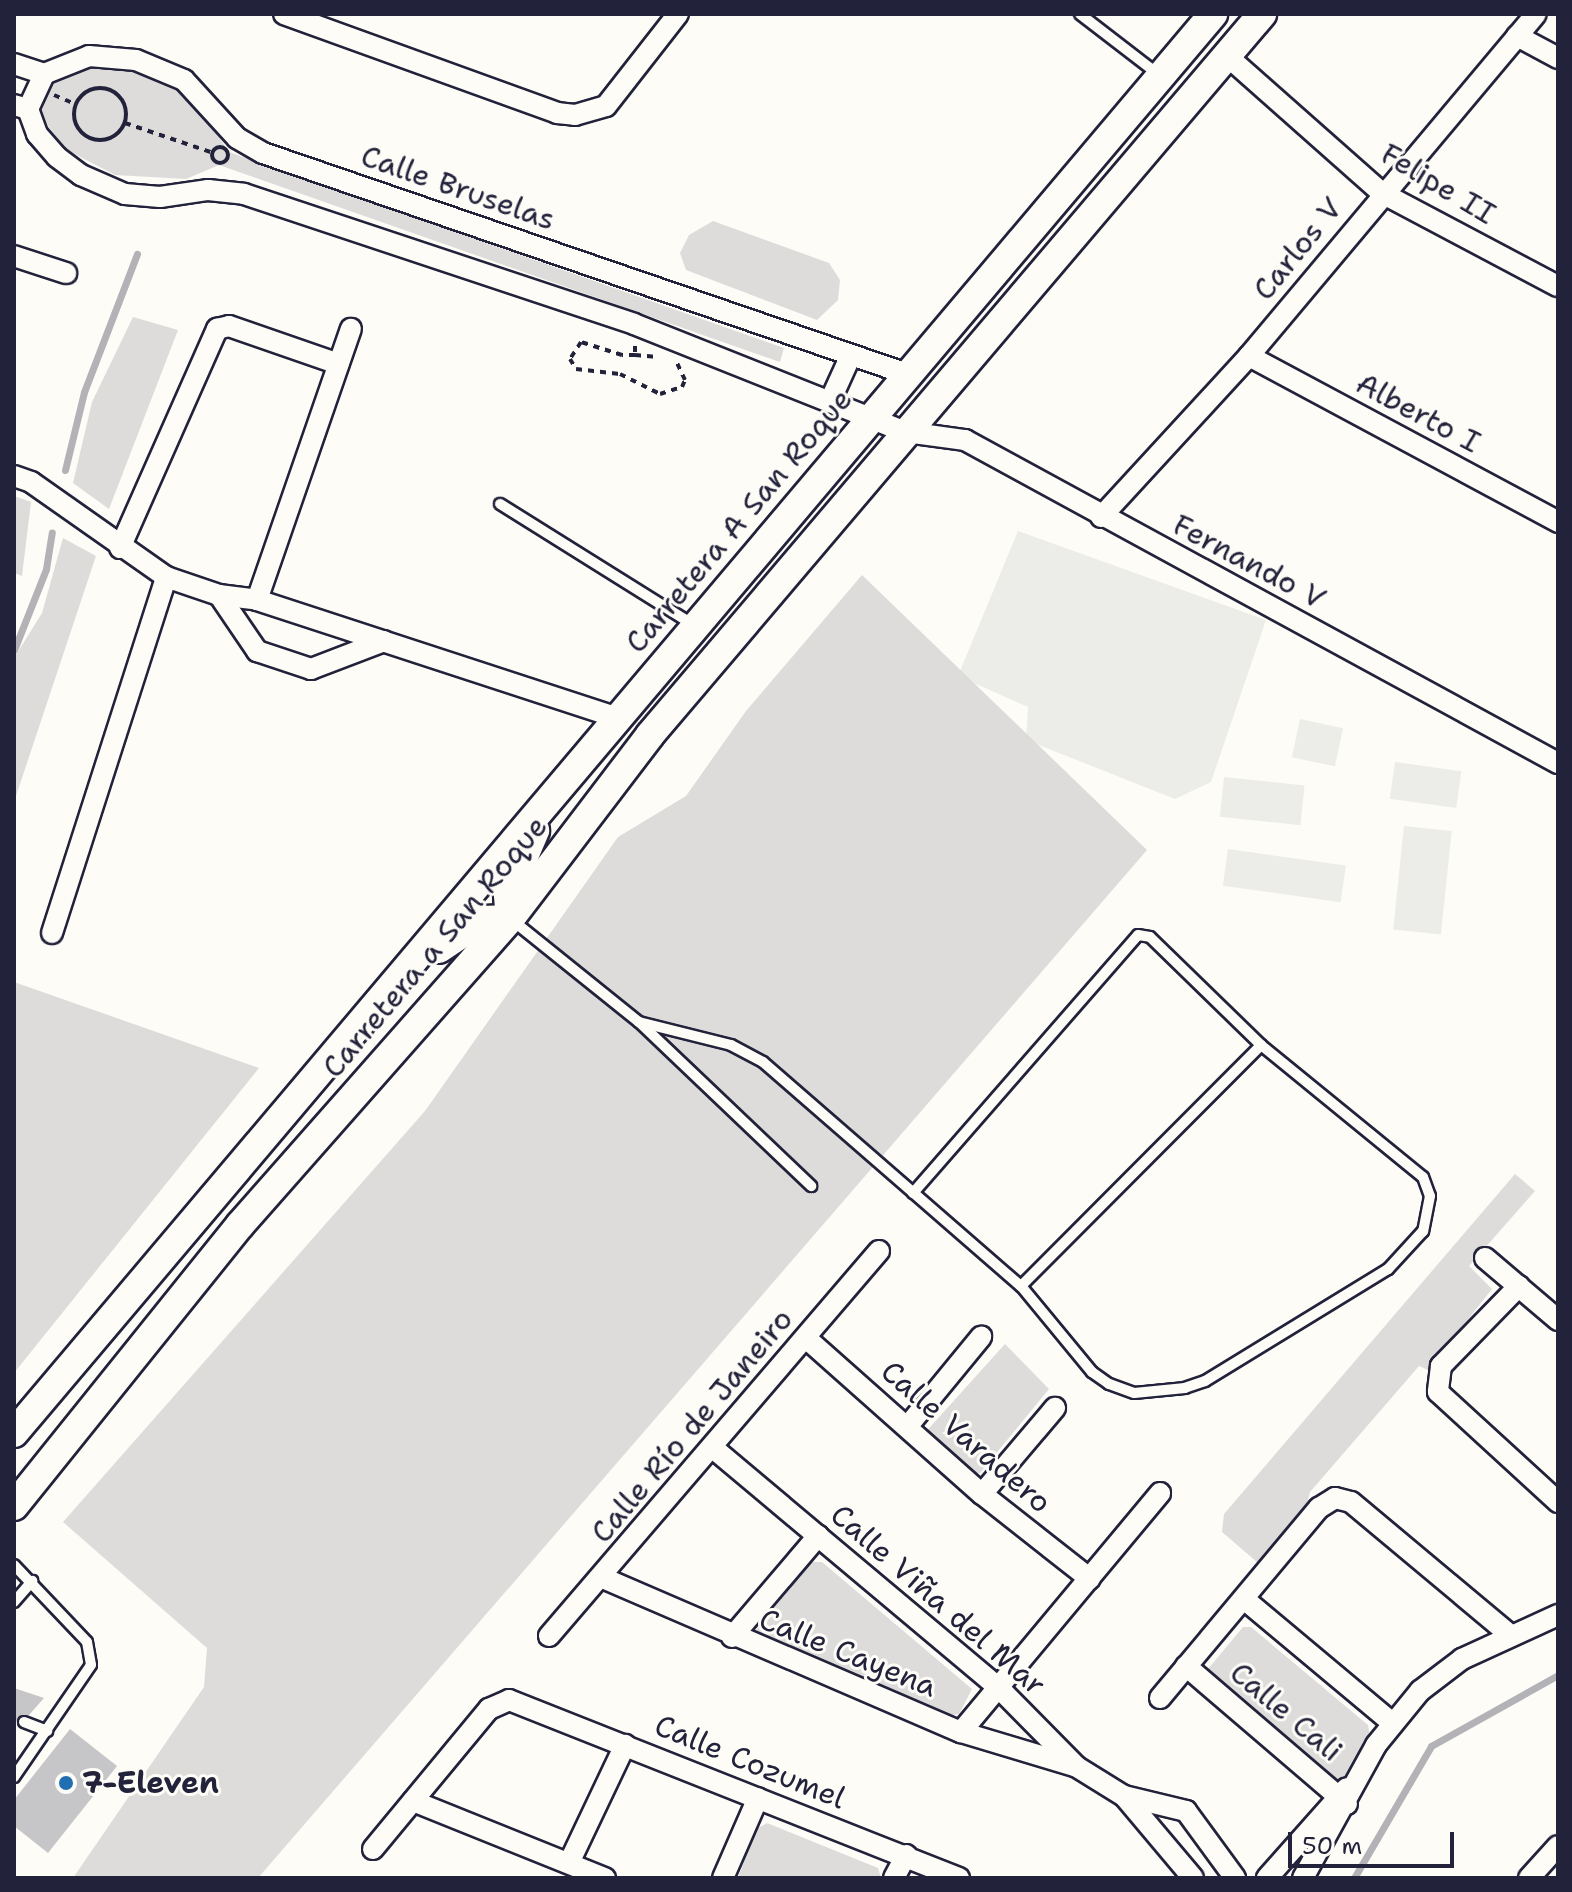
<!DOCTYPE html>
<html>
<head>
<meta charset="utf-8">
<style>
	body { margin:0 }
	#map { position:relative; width:1572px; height:1892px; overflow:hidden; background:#fdfcf7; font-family:"Shantell Sans",sans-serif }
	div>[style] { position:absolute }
	.built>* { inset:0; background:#ecece9; transform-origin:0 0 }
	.green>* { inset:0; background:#dddcdb }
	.stream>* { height:7px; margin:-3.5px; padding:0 3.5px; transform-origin:3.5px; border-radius:3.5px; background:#b2b2b7 }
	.building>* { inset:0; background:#c6c6c8 }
	.path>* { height:4px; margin-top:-2px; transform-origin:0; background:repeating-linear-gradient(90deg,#22223b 0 6px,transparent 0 12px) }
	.path>.ring { margin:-2px; padding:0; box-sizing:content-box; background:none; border:4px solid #22223b; border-radius:50% }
	.roads { filter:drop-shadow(2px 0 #22223b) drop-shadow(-2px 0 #22223b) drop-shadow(0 2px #22223b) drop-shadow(0 -2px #22223b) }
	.service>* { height:10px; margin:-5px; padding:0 5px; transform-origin:5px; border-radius:5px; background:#fdfcf7 }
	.minor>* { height:20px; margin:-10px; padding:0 10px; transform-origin:10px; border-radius:10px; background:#fdfcf7 }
	.secondary>* { height:28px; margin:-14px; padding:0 14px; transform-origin:14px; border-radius:14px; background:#fdfcf7 }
	.dots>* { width:22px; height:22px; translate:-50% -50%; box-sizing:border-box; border:4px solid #fdfcf7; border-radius:50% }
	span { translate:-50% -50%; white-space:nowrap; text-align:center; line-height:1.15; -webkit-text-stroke:6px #fdfcf7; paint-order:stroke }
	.street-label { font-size:30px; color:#22223b }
	.poi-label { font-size:30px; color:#22223b; font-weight:700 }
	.left { translate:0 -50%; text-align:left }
	.frame { position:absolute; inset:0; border:16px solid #22223b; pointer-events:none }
	.scale { position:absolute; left:1288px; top:1832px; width:166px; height:36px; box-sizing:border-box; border:4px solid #22223b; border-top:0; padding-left:10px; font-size:24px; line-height:28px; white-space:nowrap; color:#22223b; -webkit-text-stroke:6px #fdfcf7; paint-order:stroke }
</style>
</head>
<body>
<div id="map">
	<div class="built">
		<i style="clip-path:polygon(1018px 531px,1266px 620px,1211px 782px,1175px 799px,1026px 740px,1028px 707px,958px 676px)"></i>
		<i style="left:1300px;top:719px;width:44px;height:39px;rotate:12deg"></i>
		<i style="left:1395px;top:762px;width:67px;height:37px;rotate:8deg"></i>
		<i style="left:1224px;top:777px;width:81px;height:40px;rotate:6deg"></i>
		<i style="left:1404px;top:826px;width:48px;height:104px;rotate:6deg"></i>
		<i style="left:1228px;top:849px;width:119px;height:37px;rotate:8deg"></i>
	</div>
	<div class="green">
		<i style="clip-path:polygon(75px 67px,123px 67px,147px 74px,189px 94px,229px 152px,784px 348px,780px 362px,219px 165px,186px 179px,115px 175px,65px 149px,40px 115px,41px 94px,49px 81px)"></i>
		<i style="clip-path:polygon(713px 221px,829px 263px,840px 280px,838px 300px,817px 320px,686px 270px,680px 253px,689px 235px)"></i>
		<i style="clip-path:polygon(133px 317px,178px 330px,109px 509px,73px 483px,92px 402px)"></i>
		<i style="clip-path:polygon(14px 496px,31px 502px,22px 576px,14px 573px)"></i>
		<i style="clip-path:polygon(63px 538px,96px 556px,14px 802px,14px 658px,42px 613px)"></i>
		<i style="clip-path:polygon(862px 575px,1147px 850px,258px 1878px,73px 1878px,204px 1687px,207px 1648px,63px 1522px,425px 1111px,618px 837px,686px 796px,746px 711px)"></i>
		<i style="clip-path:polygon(14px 982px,259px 1068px,14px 1373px)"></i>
		<i style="clip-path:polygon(1515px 1174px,1535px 1191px,1469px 1266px,1492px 1289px,1428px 1370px,1419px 1366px,1310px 1492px,1306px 1508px,1257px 1562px,1222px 1532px,1224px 1514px)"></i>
		<i style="clip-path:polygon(1005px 1344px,1049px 1389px,980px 1473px,967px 1476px,922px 1436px)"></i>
		<i style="clip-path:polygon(811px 1562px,822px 1562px,972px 1689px,959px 1714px,945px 1716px,751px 1636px)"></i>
		<i style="clip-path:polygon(1243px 1627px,1251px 1627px,1368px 1725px,1370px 1737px,1342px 1784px,1334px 1784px,1210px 1679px,1208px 1669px)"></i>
		<i style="clip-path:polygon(767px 1823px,878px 1868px,881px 1878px,738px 1878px,756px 1829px)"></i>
	</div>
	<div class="stream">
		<i style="left:65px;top:470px;width:80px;rotate:-76.3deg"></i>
		<i style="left:84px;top:392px;width:148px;rotate:-69deg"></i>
		<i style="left:14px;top:650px;width:87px;rotate:-68.4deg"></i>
		<i style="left:46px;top:569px;width:37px;rotate:-81deg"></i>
		<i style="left:1354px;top:1878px;width:153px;rotate:-59.7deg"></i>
		<i style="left:1431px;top:1746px;width:145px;rotate:-29.2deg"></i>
	</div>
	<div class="building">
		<i style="clip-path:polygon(14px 1688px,44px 1698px,29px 1715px,18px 1716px,14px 1733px)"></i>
		<i style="clip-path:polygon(70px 1729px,117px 1766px,48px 1853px,14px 1826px,14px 1800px)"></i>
	</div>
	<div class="path">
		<i class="ring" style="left:74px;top:88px;width:48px;height:48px"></i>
		<i style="left:54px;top:95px;width:23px;rotate:23deg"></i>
		<i style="left:125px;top:123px;width:93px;rotate:18.8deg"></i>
		<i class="ring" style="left:212px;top:147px;width:12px;height:12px"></i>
		<i style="left:635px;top:346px;width:9px;rotate:90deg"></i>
		<i style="left:635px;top:355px;width:13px;rotate:180deg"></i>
		<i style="left:622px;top:355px;width:43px;rotate:-162.4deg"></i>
		<i style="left:581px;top:342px;width:20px;rotate:123deg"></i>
		<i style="left:570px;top:359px;width:12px;rotate:59deg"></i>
		<i style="left:576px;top:369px;width:44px;rotate:6.5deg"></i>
		<i style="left:620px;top:374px;width:45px;rotate:26.6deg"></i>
		<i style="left:660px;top:394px;width:23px;rotate:-18deg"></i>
		<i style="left:682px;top:387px;width:8px;rotate:-67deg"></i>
		<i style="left:685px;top:380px;width:19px;rotate:-115deg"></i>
		<i style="left:635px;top:355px;width:23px;rotate:5deg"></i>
	</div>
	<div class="roads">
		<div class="service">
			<i style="left:1080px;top:14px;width:98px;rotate:37.6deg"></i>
			<i style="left:500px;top:504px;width:230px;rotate:32deg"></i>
			<i style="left:512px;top:920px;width:163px;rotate:38.8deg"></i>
			<i style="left:639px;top:1022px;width:238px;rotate:43.6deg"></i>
			<i style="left:639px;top:1022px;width:95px;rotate:14deg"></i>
			<i style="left:731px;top:1045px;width:36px;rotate:28deg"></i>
			<i style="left:763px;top:1062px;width:342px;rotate:41deg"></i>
			<i style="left:1021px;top:1286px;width:340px;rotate:-45.1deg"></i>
			<i style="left:913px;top:1193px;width:342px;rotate:-48.9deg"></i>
			<i style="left:1138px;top:935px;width:12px;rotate:9deg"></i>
			<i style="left:1150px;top:937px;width:155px;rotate:44.2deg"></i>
			<i style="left:1261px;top:1045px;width:209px;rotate:39.2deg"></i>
			<i style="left:1423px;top:1177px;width:20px;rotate:70deg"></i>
			<i style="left:1430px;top:1196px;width:36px;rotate:101deg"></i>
			<i style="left:1423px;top:1231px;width:52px;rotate:132.6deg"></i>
			<i style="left:1388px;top:1269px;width:215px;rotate:148.5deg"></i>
			<i style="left:1205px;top:1381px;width:21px;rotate:161deg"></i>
			<i style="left:1185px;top:1388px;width:51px;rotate:174.4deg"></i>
			<i style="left:1134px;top:1393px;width:27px;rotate:-160deg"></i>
			<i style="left:1109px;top:1384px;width:21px;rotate:-145deg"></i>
			<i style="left:1092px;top:1372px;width:112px;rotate:-129.5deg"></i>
			<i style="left:14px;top:1565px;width:106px;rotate:46.5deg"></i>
			<i style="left:87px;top:1642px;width:23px;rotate:80deg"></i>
			<i style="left:91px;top:1665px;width:136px;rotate:124.5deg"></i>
			<i style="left:14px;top:1602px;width:28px;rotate:-49deg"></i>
			<i style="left:24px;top:1722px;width:25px;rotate:21deg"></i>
		</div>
		<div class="minor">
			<i style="left:284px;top:14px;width:290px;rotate:19.9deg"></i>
			<i style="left:557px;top:113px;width:18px;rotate:6deg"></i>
			<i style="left:575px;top:115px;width:32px;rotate:-16deg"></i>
			<i style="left:606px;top:106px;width:117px;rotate:-52deg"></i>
			<i style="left:1517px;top:36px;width:47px;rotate:28.2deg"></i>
			<i style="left:1226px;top:55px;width:208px;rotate:41.5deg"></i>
			<i style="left:1382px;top:193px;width:199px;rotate:27.9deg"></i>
			<i style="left:14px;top:64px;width:32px;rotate:18deg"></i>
			<i style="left:44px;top:74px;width:48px;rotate:-21.8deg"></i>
			<i style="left:89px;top:56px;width:47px;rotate:4.9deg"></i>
			<i style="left:136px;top:60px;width:52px;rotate:22.6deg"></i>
			<i style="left:184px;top:80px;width:79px;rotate:47.6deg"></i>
			<i style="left:237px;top:138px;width:30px;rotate:30deg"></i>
			<i style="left:263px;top:153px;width:681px;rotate:18.94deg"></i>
			<i style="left:14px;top:105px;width:15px;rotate:16deg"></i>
			<i style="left:28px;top:109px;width:27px;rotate:70deg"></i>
			<i style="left:37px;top:134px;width:30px;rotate:49deg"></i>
			<i style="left:57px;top:157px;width:30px;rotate:37deg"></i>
			<i style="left:81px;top:175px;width:48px;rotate:23.4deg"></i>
			<i style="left:125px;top:194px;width:35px;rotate:5deg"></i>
			<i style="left:160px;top:197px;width:49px;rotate:-8.3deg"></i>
			<i style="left:208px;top:190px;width:36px;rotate:6deg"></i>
			<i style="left:244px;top:194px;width:411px;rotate:18.4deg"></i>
			<i style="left:634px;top:324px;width:293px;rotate:21.7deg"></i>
			<i style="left:906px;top:432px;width:60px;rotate:7.7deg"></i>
			<i style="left:965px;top:440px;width:675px;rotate:28.58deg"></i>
			<i style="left:28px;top:109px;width:38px;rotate:-65deg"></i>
			<i style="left:14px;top:256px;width:55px;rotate:18.1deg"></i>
			<i style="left:1249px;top:356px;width:351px;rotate:28.2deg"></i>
			<i style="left:831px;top:399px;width:48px;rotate:-65.6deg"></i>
			<i style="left:14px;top:476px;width:18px;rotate:19deg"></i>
			<i style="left:31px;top:482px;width:165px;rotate:35.1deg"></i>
			<i style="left:166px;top:577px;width:56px;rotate:18.8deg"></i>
			<i style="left:219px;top:595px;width:38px;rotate:7deg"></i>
			<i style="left:257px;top:600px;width:380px;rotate:18.1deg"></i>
			<i style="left:1101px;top:517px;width:219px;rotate:-47.4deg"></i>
			<i style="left:1249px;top:356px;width:446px;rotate:-50deg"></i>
			<i style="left:120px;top:548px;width:240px;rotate:-66.1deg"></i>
			<i style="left:217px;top:329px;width:12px;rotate:-14deg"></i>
			<i style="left:229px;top:326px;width:116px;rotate:19.1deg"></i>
			<i style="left:219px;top:595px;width:68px;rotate:55.8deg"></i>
			<i style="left:257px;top:651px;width:57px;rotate:18.4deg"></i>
			<i style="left:311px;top:669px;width:78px;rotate:-21deg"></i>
			<i style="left:257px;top:600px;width:287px;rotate:-70.9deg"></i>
			<i style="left:52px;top:933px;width:374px;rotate:-72.2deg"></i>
			<i style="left:1485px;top:1258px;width:96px;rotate:40.3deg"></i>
			<i style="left:1519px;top:1286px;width:112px;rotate:134.3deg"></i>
			<i style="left:1441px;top:1366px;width:26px;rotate:97deg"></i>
			<i style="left:1438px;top:1392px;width:163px;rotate:42.5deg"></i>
			<i style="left:806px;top:1338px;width:235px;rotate:41.6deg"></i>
			<i style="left:982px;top:1494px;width:137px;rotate:38.2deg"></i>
			<i style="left:907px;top:1427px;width:117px;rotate:-50.6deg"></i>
			<i style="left:713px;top:1448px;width:372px;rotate:40deg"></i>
			<i style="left:998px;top:1687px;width:112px;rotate:45.4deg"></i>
			<i style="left:1077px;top:1767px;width:55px;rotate:31.7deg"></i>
			<i style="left:1124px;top:1796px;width:107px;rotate:49.9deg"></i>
			<i style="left:982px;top:1494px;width:113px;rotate:-49.7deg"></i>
			<i style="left:603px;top:1578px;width:390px;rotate:23.3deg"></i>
			<i style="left:961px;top:1732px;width:118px;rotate:16.7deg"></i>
			<i style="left:1244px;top:1599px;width:192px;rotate:39.9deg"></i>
			<i style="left:549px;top:1636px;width:507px;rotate:-49.4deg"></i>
			<i style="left:732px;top:1637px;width:133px;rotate:-49.6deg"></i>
			<i style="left:1186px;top:1666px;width:212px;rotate:40.6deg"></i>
			<i style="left:1160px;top:1698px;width:248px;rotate:-50.1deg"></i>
			<i style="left:1319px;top:1508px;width:19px;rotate:-32deg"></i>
			<i style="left:1335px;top:1498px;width:16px;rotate:14deg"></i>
			<i style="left:1351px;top:1502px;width:207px;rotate:39.9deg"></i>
			<i style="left:961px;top:1732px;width:311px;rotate:-50.2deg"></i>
			<i style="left:1124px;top:1796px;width:64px;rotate:13.6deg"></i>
			<i style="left:1186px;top:1811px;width:83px;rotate:53.8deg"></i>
			<i style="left:413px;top:1801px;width:207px;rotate:21.9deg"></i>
			<i style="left:373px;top:1849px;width:182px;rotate:-50.4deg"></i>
			<i style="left:489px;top:1709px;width:22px;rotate:-24deg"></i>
			<i style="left:509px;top:1700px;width:484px;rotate:21.6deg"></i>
			<i style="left:569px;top:1863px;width:131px;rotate:-64.6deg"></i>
			<i style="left:723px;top:1878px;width:87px;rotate:-66.4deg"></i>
			<i style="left:894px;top:1878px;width:26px;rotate:-62deg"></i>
			<i style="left:1267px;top:1878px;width:120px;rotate:-48.4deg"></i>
			<i style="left:1303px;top:1878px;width:152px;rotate:-61.2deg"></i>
			<i style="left:1376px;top:1745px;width:70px;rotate:-50.8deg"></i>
			<i style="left:1420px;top:1691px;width:53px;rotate:-37.3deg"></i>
			<i style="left:1462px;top:1659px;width:106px;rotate:-24.6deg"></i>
			<i style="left:1529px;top:1878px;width:43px;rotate:-47.8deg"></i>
		</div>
		<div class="secondary">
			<i style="left:439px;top:949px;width:52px;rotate:-34deg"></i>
			<i style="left:482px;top:920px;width:28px;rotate:-2deg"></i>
			<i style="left:510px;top:919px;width:25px;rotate:-95deg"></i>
			<i style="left:508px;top:894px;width:69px;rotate:-66.8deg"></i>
			<i style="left:14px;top:1433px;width:1858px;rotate:-49.8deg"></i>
			<i style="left:14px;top:1506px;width:361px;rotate:-51.2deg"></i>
			<i style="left:240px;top:1225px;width:408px;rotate:-48.6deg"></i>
			<i style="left:510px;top:919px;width:231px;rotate:-52.7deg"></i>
			<i style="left:650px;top:735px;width:946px;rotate:-49.67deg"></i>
		</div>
	</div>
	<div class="dots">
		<i style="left:66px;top:1783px;background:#1f6fb2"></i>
	</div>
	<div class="street-label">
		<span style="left:1438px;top:184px;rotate:31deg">Felipe II</span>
		<span style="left:458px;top:188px;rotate:19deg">Calle Bruselas</span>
		<span style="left:1298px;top:249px;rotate:-51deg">Carlos V</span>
		<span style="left:1418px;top:413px;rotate:28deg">Alberto I</span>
		<span style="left:739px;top:521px;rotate:-50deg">Carretera A San Roque</span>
		<span style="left:1249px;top:562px;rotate:28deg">Fernando V</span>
		<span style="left:435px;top:947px;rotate:-50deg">Carretera a San Roque</span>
		<span style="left:692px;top:1426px;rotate:-50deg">Calle Río de Janeiro</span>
		<span style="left:966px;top:1437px;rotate:41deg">Calle Varadero</span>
		<span style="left:938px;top:1600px;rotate:41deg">Calle Viña del Mar</span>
		<span style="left:848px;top:1653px;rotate:22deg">Calle Cayena</span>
		<span style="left:1286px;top:1712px;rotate:40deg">Calle Cali</span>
		<span style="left:750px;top:1762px;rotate:22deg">Calle Cozumel</span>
	</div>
	<div class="poi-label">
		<span class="left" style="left:82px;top:1783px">7-Eleven</span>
	</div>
	<div class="frame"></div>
	<div class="scale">50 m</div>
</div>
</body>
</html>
